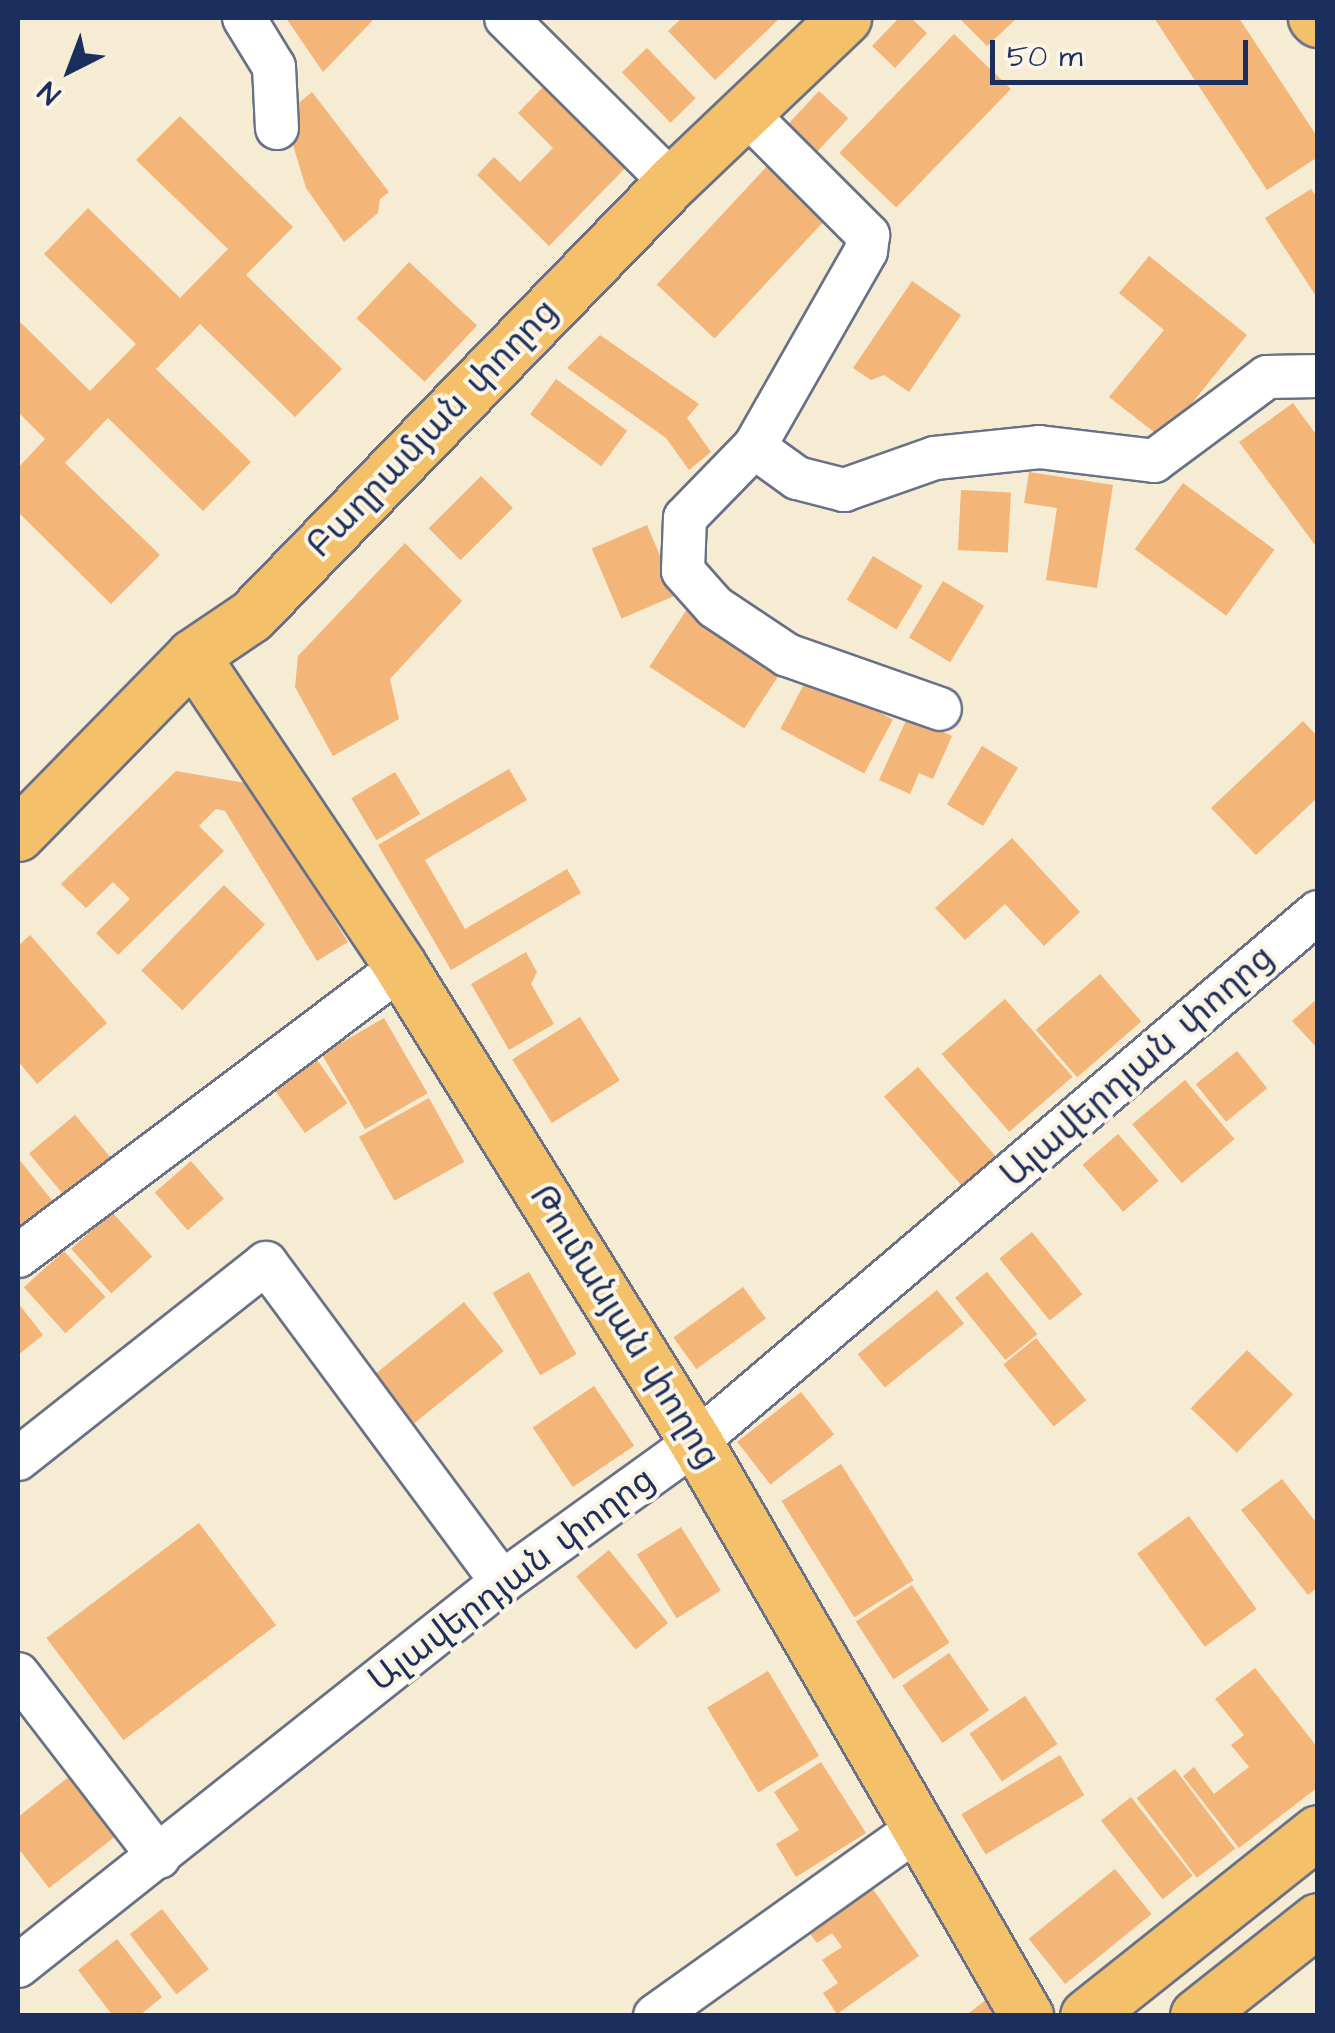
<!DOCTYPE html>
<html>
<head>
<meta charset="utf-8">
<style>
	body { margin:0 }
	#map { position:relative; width:1335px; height:2033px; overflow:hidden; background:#f6ebd3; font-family:"Architects Daughter","Noto Sans Armenian",sans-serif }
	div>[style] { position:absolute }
	.building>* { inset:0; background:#f3b578; transform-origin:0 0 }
	.roads { filter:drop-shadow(2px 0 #687187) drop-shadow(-2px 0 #687187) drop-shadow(0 2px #687187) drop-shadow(0 -2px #687187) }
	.minor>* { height:42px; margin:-21px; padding:0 21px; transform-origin:21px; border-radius:21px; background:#fff }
	.major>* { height:52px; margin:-26px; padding:0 26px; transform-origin:26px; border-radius:26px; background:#f4c16a }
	span { translate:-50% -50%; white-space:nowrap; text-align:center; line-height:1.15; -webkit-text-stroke:8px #fcf5e5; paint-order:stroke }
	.street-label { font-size:35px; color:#1b2f5e }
	.frame { position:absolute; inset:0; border:20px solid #1b2f5e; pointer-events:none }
	.north { position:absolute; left:20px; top:20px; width:100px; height:100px; -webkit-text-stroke:8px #fcf5e5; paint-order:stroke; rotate:222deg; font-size:28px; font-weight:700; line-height:40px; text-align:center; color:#1b2f5e }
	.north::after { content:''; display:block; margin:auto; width:35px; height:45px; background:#1b2f5e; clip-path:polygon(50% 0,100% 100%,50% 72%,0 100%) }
	.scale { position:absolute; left:990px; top:40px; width:258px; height:45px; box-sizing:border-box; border:5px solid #1b2f5e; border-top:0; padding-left:12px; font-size:30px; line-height:35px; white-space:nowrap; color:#1b2f5e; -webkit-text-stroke:8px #fcf5e5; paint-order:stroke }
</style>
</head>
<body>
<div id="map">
	<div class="building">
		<i style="clip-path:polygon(286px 18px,375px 18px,323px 72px)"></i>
		<i style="clip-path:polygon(682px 18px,780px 18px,715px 80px,668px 31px)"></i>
		<i style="clip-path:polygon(899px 18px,911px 18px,927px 33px,895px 68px,872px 46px)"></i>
		<i style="clip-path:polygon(959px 18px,1017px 18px,987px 46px)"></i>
		<i style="clip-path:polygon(1154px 18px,1239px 18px,1318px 138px,1318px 157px,1267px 190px)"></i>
		<i style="left:954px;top:34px;width:79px;height:165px;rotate:44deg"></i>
		<i style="left:647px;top:48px;width:70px;height:35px;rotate:46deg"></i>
		<i style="clip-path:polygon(552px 78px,634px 159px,549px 246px,477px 175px,494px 157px,520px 182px,553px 148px,518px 113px)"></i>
		<i style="left:819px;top:91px;width:40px;height:52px;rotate:43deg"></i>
		<i style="clip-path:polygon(312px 92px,389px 192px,380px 199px,378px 213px,344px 242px,306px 188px,284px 115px)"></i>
		<i style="clip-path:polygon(180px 116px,293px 227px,246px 275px,342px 369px,295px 417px,200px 324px,156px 369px,251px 462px,203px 511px,108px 418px,65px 463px,160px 555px,111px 604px,18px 512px,18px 468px,45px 439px,18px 412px,18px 320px,90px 391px,136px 344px,44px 254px,88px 208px,180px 298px,228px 249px,136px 160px)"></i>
		<i style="left:772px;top:161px;width:79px;height:169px;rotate:43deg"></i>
		<i style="clip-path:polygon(1311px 189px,1318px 199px,1318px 299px,1265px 218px)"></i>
		<i style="clip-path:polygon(1149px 256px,1247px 335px,1163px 439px,1109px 397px,1164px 330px,1119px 293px)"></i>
		<i style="left:409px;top:262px;width:93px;height:77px;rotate:43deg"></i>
		<i style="clip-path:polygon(912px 281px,961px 315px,909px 392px,884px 375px,871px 380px,853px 368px)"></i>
		<i style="clip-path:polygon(600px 335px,699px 404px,687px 418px,711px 452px,689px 470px,666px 438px,567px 368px)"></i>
		<i style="left:556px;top:379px;width:88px;height:44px;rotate:36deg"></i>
		<i style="clip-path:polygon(1293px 403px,1318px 437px,1318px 549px,1239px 442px)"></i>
		<i style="clip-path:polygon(1029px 472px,1113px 485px,1097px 588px,1046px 580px,1057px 508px,1024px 503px)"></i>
		<i style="left:481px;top:476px;width:45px;height:74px;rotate:45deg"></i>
		<i style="left:1183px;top:483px;width:113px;height:82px;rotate:36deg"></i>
		<i style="left:961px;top:490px;width:50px;height:60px;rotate:3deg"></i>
		<i style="left:647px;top:525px;width:76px;height:60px;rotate:67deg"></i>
		<i style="clip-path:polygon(405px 543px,462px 601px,390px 679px,399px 719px,333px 756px,295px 687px,298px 656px)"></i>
		<i style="left:873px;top:556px;width:58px;height:51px;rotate:31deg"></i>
		<i style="left:943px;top:581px;width:48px;height:66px;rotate:31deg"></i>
		<i style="left:687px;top:609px;width:113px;height:69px;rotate:33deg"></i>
		<i style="left:809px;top:675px;width:95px;height:61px;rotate:28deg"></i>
		<i style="clip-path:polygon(908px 716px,952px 736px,933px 779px,919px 773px,910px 794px,879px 780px)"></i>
		<i style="clip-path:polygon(1303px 721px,1318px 737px,1318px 797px,1256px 855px,1211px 808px)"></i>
		<i style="left:982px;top:746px;width:42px;height:68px;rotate:31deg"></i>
		<i style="clip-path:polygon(509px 769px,527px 800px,425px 860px,465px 929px,567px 869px,581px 893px,451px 970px,378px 845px)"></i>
		<i style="clip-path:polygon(176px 771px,251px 784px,348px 942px,317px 961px,225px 811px,216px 809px,199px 826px,224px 851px,118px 955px,96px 933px,130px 899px,113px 882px,86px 908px,61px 884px)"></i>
		<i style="left:395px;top:772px;width:49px;height:51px;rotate:59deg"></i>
		<i style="clip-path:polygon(1012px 838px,1080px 912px,1044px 946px,1005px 904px,965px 940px,935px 908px)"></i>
		<i style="left:224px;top:885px;width:57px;height:119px;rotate:44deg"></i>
		<i style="clip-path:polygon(30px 935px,107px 1023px,37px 1084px,18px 1061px,18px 946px)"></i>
		<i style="clip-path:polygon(526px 952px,537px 972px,531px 984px,554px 1024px,509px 1050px,471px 984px)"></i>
		<i style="left:1100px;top:974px;width:63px;height:85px;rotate:49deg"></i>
		<i style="clip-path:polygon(1318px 998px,1318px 1049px,1292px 1021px)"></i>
		<i style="left:1005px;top:999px;width:103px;height:84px;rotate:49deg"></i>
		<i style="left:580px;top:1017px;width:75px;height:80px;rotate:58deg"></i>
		<i style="left:384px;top:1018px;width:87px;height:72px;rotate:60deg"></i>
		<i style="left:1237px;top:1051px;width:48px;height:53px;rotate:51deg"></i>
		<i style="left:313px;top:1054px;width:60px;height:52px;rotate:55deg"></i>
		<i style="left:918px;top:1067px;width:121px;height:45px;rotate:49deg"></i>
		<i style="left:1185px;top:1080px;width:77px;height:69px;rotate:50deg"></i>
		<i style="left:429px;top:1098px;width:73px;height:80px;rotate:61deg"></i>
		<i style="left:75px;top:1115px;width:57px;height:60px;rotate:50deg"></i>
		<i style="left:1118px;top:1134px;width:62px;height:47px;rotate:49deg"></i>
		<i style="clip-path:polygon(18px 1158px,54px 1203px,18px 1231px)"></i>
		<i style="left:191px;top:1161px;width:50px;height:48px;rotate:49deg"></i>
		<i style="left:112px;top:1212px;width:60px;height:55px;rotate:48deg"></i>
		<i style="left:1032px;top:1232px;width:80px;height:42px;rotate:51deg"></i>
		<i style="left:64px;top:1251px;width:62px;height:54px;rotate:48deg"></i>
		<i style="left:529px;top:1272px;width:95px;height:42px;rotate:60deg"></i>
		<i style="left:987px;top:1272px;width:80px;height:41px;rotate:51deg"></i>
		<i style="left:743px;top:1287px;width:39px;height:86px;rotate:54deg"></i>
		<i style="left:937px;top:1290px;width:43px;height:102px;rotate:51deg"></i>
		<i style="left:464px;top:1302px;width:63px;height:117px;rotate:51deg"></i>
		<i style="clip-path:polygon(18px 1303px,43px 1335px,18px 1355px)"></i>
		<i style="left:1036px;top:1338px;width:80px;height:42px;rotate:51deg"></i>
		<i style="left:1247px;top:1350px;width:64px;height:81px;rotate:44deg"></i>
		<i style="left:594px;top:1386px;width:72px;height:74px;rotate:56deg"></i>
		<i style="left:801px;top:1392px;width:54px;height:81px;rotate:52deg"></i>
		<i style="left:841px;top:1464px;width:137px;height:70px;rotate:58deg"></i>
		<i style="clip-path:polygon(1282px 1479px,1318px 1525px,1318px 1587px,1308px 1595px,1241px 1510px)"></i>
		<i style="left:1189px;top:1516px;width:115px;height:64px;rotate:54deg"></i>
		<i style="left:199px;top:1523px;width:128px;height:191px;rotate:53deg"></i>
		<i style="left:681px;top:1527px;width:75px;height:52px;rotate:58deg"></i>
		<i style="left:609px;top:1550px;width:94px;height:42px;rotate:51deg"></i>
		<i style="left:912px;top:1585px;width:69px;height:67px;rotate:57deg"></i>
		<i style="left:949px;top:1653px;width:70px;height:57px;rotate:55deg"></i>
		<i style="clip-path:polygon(1255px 1668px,1318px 1748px,1318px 1787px,1239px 1848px,1183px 1776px,1194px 1767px,1214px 1794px,1249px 1767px,1231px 1745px,1244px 1735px,1215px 1699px)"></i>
		<i style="left:768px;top:1671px;width:99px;height:71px;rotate:59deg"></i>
		<i style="left:1025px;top:1696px;width:58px;height:67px;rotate:56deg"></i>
		<i style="left:1060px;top:1755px;width:47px;height:115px;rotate:59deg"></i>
		<i style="clip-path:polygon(821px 1762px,866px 1833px,796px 1877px,776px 1844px,799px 1830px,774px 1792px)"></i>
		<i style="left:1175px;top:1769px;width:100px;height:48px;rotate:53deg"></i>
		<i style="clip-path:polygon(71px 1775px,117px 1835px,49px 1888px,18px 1848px,18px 1817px)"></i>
		<i style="left:1131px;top:1797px;width:100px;height:38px;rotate:52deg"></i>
		<i style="left:1115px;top:1869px;width:58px;height:111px;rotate:51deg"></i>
		<i style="clip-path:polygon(866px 1879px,919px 1956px,837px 2014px,823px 1993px,838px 1983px,822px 1960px,842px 1947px,832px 1933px,817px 1943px,802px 1923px)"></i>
		<i style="left:162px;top:1909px;width:76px;height:41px;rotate:52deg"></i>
		<i style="clip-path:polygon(117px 1939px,162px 1997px,139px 2016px,113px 2016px,78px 1970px)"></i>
		<i style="clip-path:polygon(987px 1999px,999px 2016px,965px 2016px)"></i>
	</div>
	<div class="roads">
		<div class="minor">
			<i style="left:244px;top:18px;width:57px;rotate:58.5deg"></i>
			<i style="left:274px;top:67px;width:61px;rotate:87.2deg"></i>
			<i style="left:506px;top:18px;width:234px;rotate:44.8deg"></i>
			<i style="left:746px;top:113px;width:173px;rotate:45deg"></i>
			<i style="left:868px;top:235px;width:16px;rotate:97deg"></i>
			<i style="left:866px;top:251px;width:226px;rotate:119.7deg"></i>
			<i style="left:754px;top:447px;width:99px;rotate:134.2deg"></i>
			<i style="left:685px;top:518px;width:53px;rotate:92.2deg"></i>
			<i style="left:683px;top:571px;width:48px;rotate:48.4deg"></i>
			<i style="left:715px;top:607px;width:87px;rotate:33.7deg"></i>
			<i style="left:787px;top:655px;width:162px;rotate:19.4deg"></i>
			<i style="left:754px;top:447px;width:53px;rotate:35.8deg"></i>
			<i style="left:797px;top:478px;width:49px;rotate:14.3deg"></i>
			<i style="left:844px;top:490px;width:96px;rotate:-19.4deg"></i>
			<i style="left:935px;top:458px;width:105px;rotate:-6deg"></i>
			<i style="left:1039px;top:447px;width:116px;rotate:6.9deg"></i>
			<i style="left:1154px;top:461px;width:141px;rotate:-36.6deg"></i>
			<i style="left:1267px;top:377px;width:51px;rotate:-1.1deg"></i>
			<i style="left:18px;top:1256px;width:480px;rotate:-37deg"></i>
			<i style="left:18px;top:1459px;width:316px;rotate:-38.3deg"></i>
			<i style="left:266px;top:1263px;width:397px;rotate:53.5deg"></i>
			<i style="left:18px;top:1674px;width:231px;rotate:52.4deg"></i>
			<i style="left:18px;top:1966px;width:618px;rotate:-38.43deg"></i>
			<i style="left:502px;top:1582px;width:239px;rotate:-35.8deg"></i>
			<i style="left:696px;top:1442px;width:817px;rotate:-40.43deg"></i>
			<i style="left:655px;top:2016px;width:327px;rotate:-35.5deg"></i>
		</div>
		<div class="major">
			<i style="left:1315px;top:18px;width:4px;rotate:45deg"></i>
			<i style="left:193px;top:656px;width:374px;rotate:56.2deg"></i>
			<i style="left:401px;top:967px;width:559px;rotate:58.16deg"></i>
			<i style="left:696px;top:1442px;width:663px;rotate:60.03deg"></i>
			<i style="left:18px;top:835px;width:250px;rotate:-45.6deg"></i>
			<i style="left:193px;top:656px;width:71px;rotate:-34.1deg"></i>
			<i style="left:252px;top:616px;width:603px;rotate:-45.87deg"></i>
			<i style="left:672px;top:183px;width:239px;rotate:-43.6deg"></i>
			<i style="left:1087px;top:2016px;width:295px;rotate:-38.5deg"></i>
			<i style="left:1197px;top:2016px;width:154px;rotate:-38.4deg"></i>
		</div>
	</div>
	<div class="street-label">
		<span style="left:433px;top:429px;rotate:-46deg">Բաղրամյան փողոց</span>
		<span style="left:1138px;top:1067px;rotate:-41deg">Ալավերդյան փողոց</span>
		<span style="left:624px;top:1327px;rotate:58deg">Թումանյան փողոց</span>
		<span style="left:512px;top:1580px;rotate:-37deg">Ալավերդյան փողոց</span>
	</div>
	<div class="frame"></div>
	<div class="north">N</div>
	<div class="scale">50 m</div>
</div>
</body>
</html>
